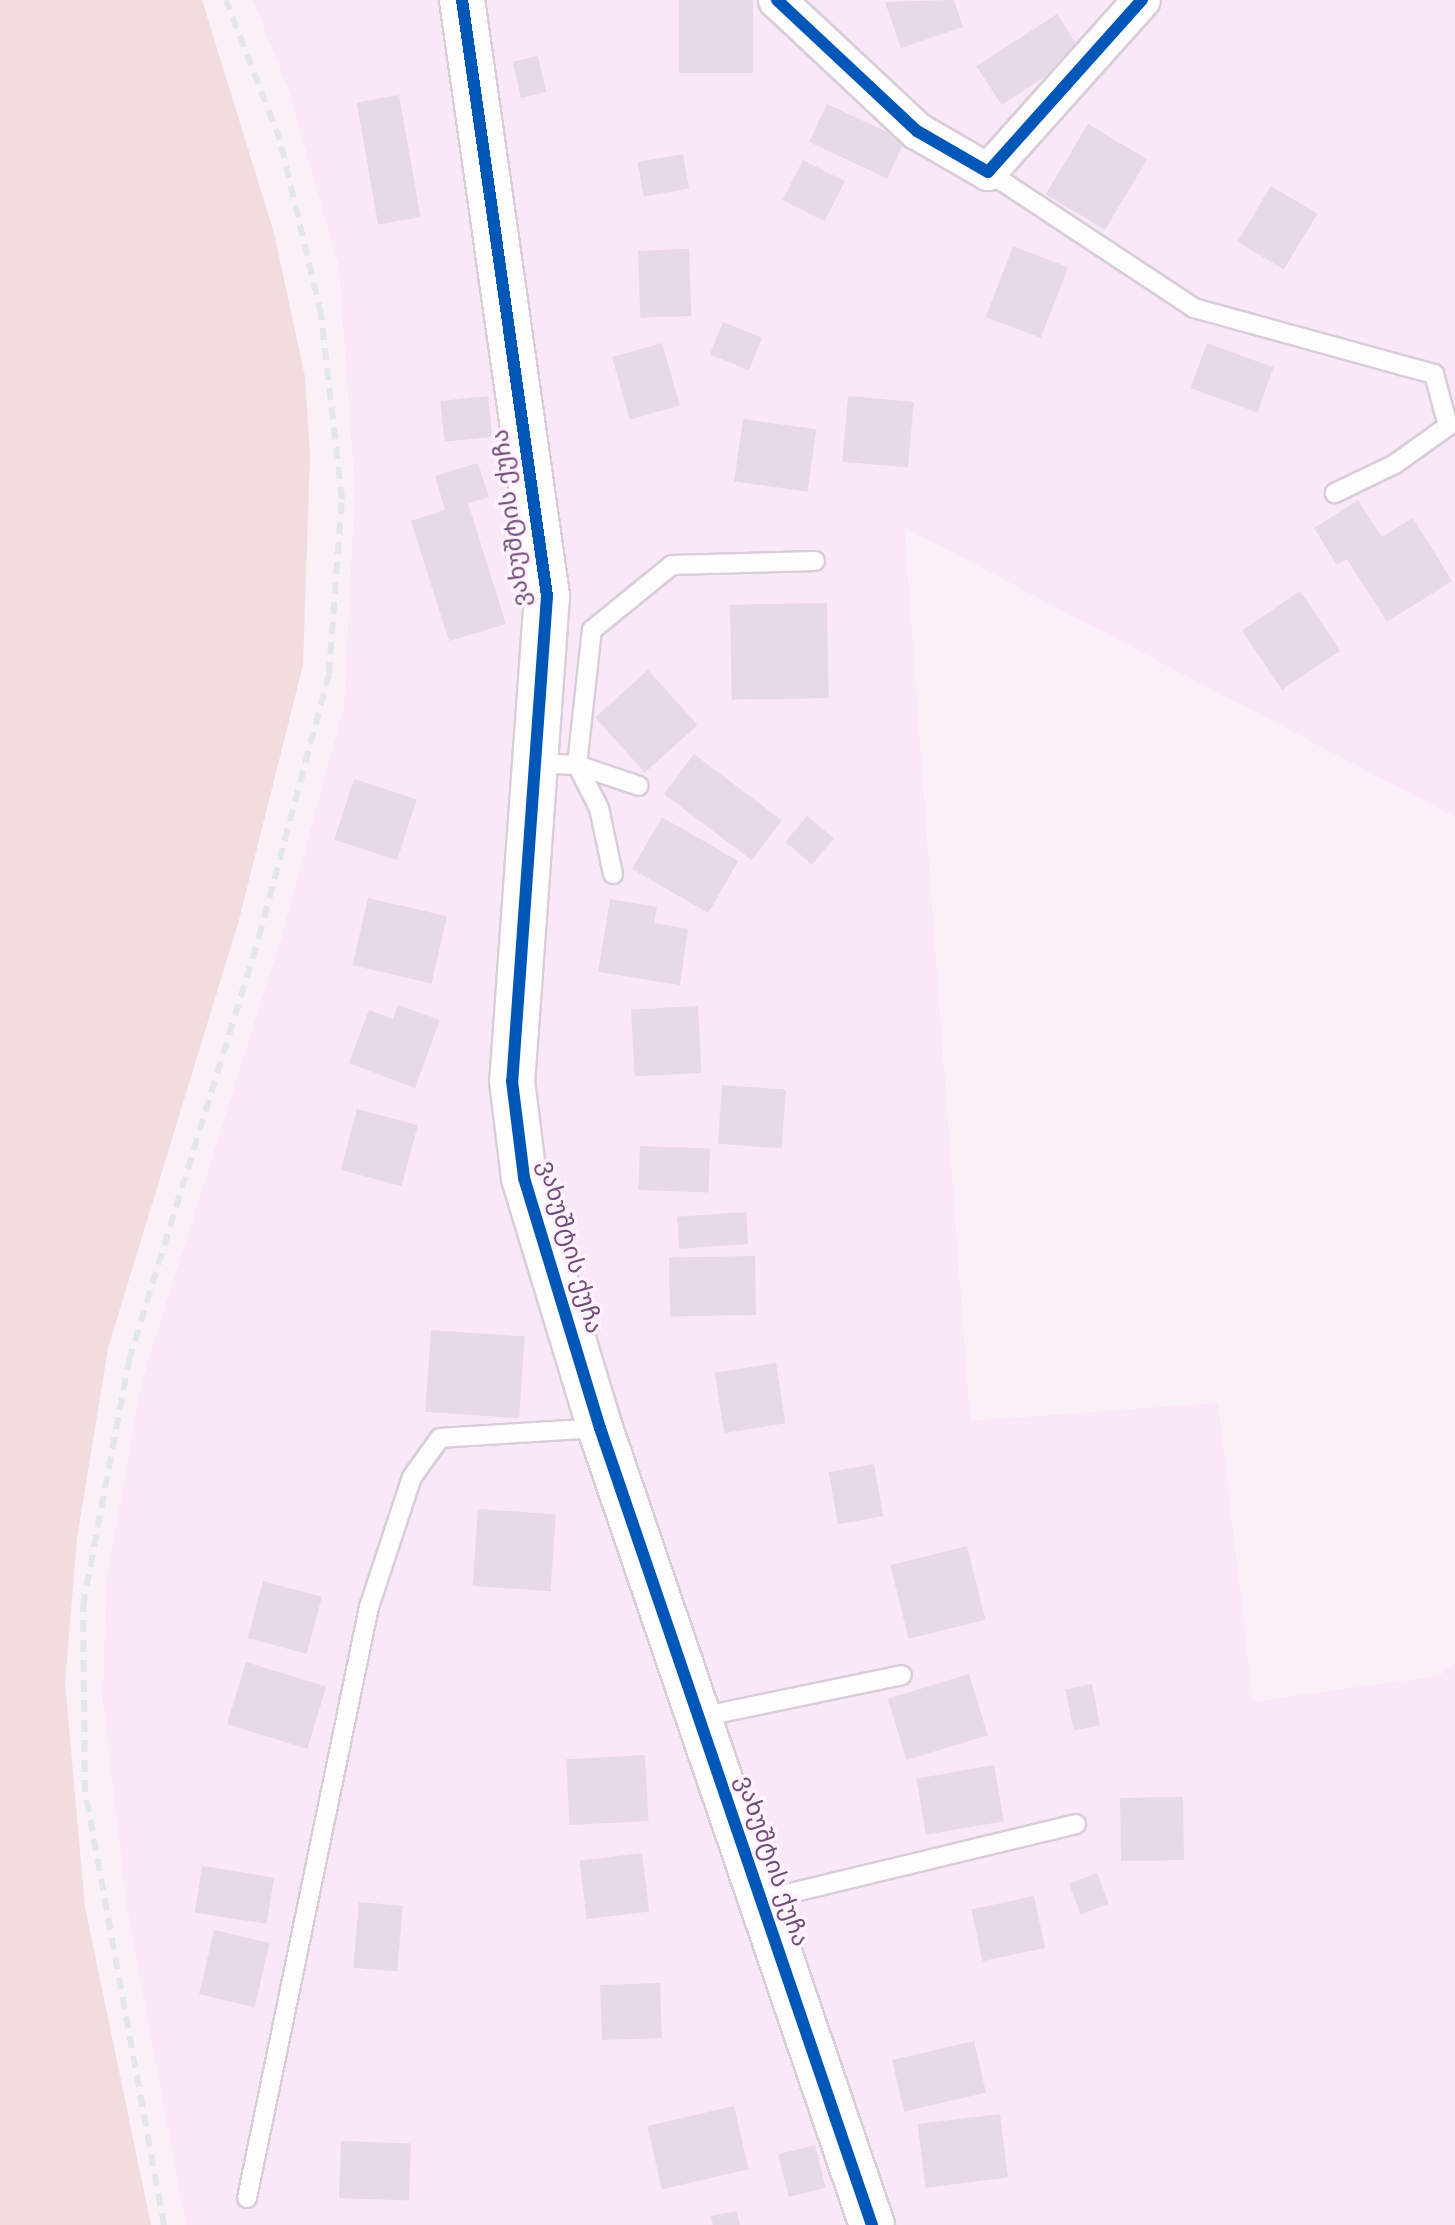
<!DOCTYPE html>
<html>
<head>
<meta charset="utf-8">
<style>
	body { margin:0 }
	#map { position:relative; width:1455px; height:2225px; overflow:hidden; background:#f9f0f8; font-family:"Varela Round","Noto Sans Georgian",sans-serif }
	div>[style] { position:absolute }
	.residential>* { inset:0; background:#fae7f8 }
	.green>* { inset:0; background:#f2dcde }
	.building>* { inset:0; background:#e7dae8; transform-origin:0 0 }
	.roads { filter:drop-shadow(2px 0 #d8cdd8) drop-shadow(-2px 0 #d8cdd8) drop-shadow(0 2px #d8cdd8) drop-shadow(0 -2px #d8cdd8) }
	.service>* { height:18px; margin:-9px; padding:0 9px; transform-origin:9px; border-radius:9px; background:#fefdfe }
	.minor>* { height:36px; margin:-18px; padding:0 18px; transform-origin:18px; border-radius:18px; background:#fefdfe }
	.tertiary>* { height:44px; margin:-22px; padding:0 22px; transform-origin:22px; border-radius:22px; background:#fefdfe }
	.rail>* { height:6px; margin-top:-3px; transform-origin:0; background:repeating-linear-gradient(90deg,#e4e7e8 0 12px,transparent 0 20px) }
	.cycleway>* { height:12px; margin:-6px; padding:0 6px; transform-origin:6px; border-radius:6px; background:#0057b8 }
	span { translate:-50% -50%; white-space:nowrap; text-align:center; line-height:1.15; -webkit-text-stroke:7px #fff3fe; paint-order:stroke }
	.street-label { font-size:24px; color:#734d79 }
</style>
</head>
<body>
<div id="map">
	<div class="residential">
		<i style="clip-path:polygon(253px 0,438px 0,489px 343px,535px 601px,499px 1087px,852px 2225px,186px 2225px,127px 1907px,103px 1701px,106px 1584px,142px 1381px,281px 939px,344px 707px,355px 491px,339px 268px,289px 91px)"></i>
		<i style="clip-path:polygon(480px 0,1455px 0,1455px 817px,904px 527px,970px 1421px,1218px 1403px,1253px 1702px,1438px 1676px,1455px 1664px,1455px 2225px,882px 2225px,543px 1188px,526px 1096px,551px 774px)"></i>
	</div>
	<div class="green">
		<i style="clip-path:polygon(0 0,202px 0,274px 233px,305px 377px,310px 455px,303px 665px,239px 920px,108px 1348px,77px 1538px,65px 1683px,85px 1907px,151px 2225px,0 2225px)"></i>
	</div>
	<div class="building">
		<i style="left:679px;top:0;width:74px;height:73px"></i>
		<i style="clip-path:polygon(954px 0,963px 27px,901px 48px,885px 2px)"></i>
		<i style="left:1057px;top:14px;width:46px;height:96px;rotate:57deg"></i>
		<i style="left:538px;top:56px;width:37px;height:26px;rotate:77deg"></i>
		<i style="left:399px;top:95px;width:124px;height:43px;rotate:80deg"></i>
		<i style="left:827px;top:104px;width:86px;height:42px;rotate:25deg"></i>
		<i style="left:1088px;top:124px;width:69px;height:82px;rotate:31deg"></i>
		<i style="left:683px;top:154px;width:35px;height:46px;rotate:80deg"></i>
		<i style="left:803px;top:160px;width:47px;height:45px;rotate:27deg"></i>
		<i style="left:1271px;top:186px;width:54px;height:65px;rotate:31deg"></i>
		<i style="left:1013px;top:246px;width:59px;height:76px;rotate:21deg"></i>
		<i style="left:689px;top:249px;width:67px;height:51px;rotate:88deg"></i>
		<i style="left:723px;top:322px;width:42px;height:35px;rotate:22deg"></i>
		<i style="left:662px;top:343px;width:65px;height:52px;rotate:74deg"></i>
		<i style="left:1207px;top:343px;width:71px;height:48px;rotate:20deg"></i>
		<i style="left:488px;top:396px;width:41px;height:48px;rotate:84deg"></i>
		<i style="left:848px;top:396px;width:66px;height:66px;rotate:5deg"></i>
		<i style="left:743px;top:419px;width:74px;height:63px;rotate:8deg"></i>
		<i style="clip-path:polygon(478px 463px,489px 497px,468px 503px,506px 624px,449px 641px,411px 521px,445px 510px,435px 476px)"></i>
		<i style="clip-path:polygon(1358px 500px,1382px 537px,1413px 518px,1452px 581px,1387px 622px,1347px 559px,1337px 565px,1314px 528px)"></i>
		<i style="left:1300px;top:591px;width:72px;height:70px;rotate:56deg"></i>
		<i style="left:827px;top:603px;width:95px;height:97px;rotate:89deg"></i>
		<i style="left:648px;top:670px;width:74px;height:71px;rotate:48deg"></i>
		<i style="left:694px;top:754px;width:110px;height:50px;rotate:37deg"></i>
		<i style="left:354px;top:779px;width:66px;height:64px;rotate:18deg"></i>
		<i style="left:807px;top:816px;width:35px;height:34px;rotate:40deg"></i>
		<i style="left:662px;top:817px;width:88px;height:60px;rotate:30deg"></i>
		<i style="left:368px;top:898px;width:81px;height:69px;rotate:13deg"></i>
		<i style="clip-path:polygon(610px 899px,657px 907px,654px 923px,688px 929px,680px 985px,598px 972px)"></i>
		<i style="clip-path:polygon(398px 1005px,440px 1020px,415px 1088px,349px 1063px,369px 1010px,393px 1019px)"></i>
		<i style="left:698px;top:1006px;width:67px;height:67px;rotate:87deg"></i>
		<i style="left:722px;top:1085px;width:64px;height:59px;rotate:4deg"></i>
		<i style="left:357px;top:1109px;width:63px;height:63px;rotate:15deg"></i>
		<i style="left:640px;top:1146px;width:70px;height:44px;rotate:2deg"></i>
		<i style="left:746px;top:1212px;width:32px;height:69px;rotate:86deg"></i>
		<i style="left:755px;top:1256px;width:59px;height:86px;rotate:89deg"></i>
		<i style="left:431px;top:1330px;width:94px;height:82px;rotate:4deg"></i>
		<i style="left:776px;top:1363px;width:61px;height:62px;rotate:81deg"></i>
		<i style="left:874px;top:1464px;width:53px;height:46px;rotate:80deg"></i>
		<i style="left:478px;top:1509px;width:78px;height:77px;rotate:4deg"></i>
		<i style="left:967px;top:1546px;width:76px;height:79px;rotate:76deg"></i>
		<i style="left:263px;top:1581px;width:61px;height:59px;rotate:15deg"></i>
		<i style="left:246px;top:1662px;width:84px;height:65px;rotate:17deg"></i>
		<i style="left:969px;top:1674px;width:64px;height:85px;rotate:73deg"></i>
		<i style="left:1092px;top:1684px;width:42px;height:27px;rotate:79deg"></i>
		<i style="left:645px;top:1755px;width:66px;height:79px;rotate:87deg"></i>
		<i style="left:994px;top:1765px;width:57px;height:79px;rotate:80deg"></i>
		<i style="left:1183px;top:1797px;width:63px;height:63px;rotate:89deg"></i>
		<i style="left:642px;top:1853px;width:59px;height:63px;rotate:83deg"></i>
		<i style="left:202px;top:1866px;width:73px;height:47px;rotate:9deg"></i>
		<i style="left:1097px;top:1873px;width:33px;height:30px;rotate:69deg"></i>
		<i style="left:1034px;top:1896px;width:53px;height:64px;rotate:78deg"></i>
		<i style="left:359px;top:1902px;width:44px;height:66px;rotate:5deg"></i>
		<i style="left:214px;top:1930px;width:57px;height:66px;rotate:13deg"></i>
		<i style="left:660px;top:1983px;width:55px;height:60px;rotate:88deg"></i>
		<i style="left:974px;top:2041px;width:53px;height:84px;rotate:77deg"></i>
		<i style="left:734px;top:2106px;width:65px;height:89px;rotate:77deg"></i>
		<i style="left:1000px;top:2114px;width:64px;height:83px;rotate:83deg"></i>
		<i style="left:341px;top:2141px;width:70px;height:57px;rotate:2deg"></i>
		<i style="left:815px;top:2145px;width:44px;height:38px;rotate:76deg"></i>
		<i style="clip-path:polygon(737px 2211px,740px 2225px,713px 2225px,711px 2216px)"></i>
	</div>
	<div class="roads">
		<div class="service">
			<i style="left:988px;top:172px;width:247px;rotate:33.4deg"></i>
			<i style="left:1194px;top:308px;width:249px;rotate:15.4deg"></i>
			<i style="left:1434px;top:374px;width:54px;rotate:74.9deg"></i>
			<i style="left:1448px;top:426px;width:65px;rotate:144.4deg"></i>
			<i style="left:1395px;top:464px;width:67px;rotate:154.2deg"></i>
			<i style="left:535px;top:763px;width:42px;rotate:2.7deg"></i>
			<i style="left:577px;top:765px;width:136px;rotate:-83.7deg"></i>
			<i style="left:592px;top:630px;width:103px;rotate:-39.1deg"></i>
			<i style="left:672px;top:565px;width:143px;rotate:-1.6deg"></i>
			<i style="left:613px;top:874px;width:67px;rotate:-102deg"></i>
			<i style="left:599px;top:808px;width:48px;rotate:-117.1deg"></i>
			<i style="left:577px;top:765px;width:65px;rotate:18.7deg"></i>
			<i style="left:700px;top:1717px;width:206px;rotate:-11.7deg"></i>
			<i style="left:762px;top:1900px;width:323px;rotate:-13.6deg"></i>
			<i style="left:247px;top:2198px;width:603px;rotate:-78.34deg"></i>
			<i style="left:369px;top:1607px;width:137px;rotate:-71.7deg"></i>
			<i style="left:412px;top:1477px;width:48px;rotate:-54.3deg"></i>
			<i style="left:440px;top:1438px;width:160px;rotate:-3.6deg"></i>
		</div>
		<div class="minor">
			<i style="left:777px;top:0;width:192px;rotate:43.1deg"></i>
			<i style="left:917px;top:131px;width:82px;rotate:30deg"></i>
			<i style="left:988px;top:172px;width:231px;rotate:-48.2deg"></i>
		</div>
		<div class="tertiary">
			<i style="left:462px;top:0;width:602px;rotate:81.88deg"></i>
			<i style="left:547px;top:596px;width:486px;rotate:94.1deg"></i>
			<i style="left:512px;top:1081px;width:98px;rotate:82.9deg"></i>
			<i style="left:524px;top:1178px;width:261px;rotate:73.1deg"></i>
			<i style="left:600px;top:1428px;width:842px;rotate:71.16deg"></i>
		</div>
	</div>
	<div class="rail">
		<i style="left:164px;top:2225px;width:440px;rotate:-100.3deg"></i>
		<i style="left:85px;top:1792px;width:186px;rotate:-90.6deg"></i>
		<i style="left:83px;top:1606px;width:250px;rotate:-79.4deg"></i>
		<i style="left:129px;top:1360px;width:443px;rotate:-72.9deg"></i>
		<i style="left:259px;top:937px;width:272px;rotate:-75.1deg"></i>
		<i style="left:329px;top:674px;width:175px;rotate:-85.8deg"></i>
		<i style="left:342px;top:499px;width:186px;rotate:-96.5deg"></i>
		<i style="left:321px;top:314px;width:179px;rotate:-103.3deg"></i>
		<i style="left:280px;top:140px;width:150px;rotate:-111.1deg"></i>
	</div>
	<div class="cycleway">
		<i style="left:462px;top:0;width:602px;rotate:81.88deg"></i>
		<i style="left:547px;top:596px;width:486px;rotate:94.1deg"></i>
		<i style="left:512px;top:1081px;width:98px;rotate:82.9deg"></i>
		<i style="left:524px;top:1178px;width:261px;rotate:73.1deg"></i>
		<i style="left:600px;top:1428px;width:842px;rotate:71.16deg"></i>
		<i style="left:777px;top:0;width:192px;rotate:43.1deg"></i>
		<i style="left:917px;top:131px;width:82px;rotate:30deg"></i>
		<i style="left:988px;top:172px;width:231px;rotate:-48.2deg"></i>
	</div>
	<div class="street-label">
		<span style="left:511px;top:518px;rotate:-97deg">ვახუშტის ქუჩა</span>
		<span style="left:570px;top:1247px;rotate:74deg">ვახუშტის ქუჩა</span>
		<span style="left:772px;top:1861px;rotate:71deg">ვახუშტის ქუჩა</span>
	</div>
</div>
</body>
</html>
